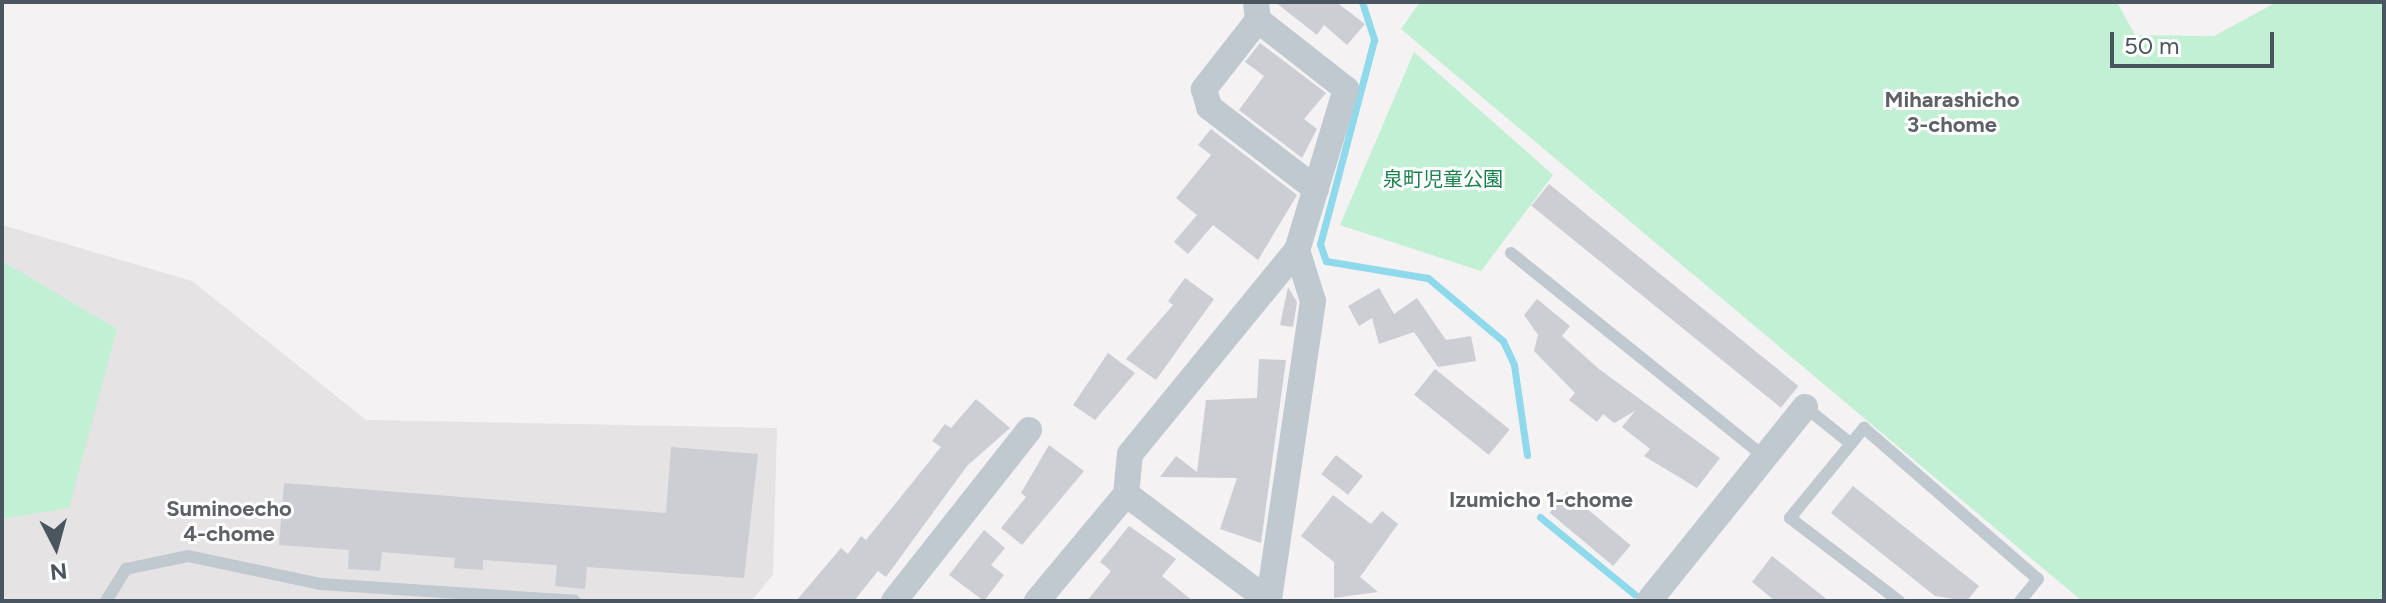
<!DOCTYPE html>
<html>
<head>
<meta charset="utf-8">
<style>
	body { margin:0 }
	#map { position:relative; width:2386px; height:603px; overflow:hidden; background:#f4f2f2; font-family:Figtree,"Noto Sans JP",sans-serif }
	div>[style] { position:absolute }
	.education>* { inset:0; background:#e5e3e4 }
	.green>* { inset:0; background:#c1f0d4 }
	.stream>* { height:7px; margin:-3.5px; padding:0 3.5px; transform-origin:3.5px; border-radius:3.5px; background:#8fd9ed }
	.building>* { inset:0; background:#ccced4; transform-origin:0 0 }
	.service>* { height:12px; margin:-6px; padding:0 6px; transform-origin:6px; border-radius:6px; background:#c0c9d0 }
	.minor>* { height:26px; margin:-13px; padding:0 13px; transform-origin:13px; border-radius:13px; background:#c0c9d0 }
	span { translate:-50% -50%; white-space:nowrap; text-align:center; line-height:1.15; -webkit-text-stroke:6px #fff; paint-order:stroke }
	.park-label { font-size:20px; color:#18834d }
	.neighbourhood-label { font-size:22px; color:#5e6267; font-weight:700 }
	.frame { position:absolute; inset:0; border:4px solid #49555f; pointer-events:none }
	.north { position:absolute; left:16px; top:507px; width:80px; height:80px; -webkit-text-stroke:6px #fff; paint-order:stroke; rotate:174deg; font-size:22px; font-weight:700; line-height:32px; text-align:center; color:#49555f }
	.north::after { content:''; display:block; margin:auto; width:28px; height:36px; background:#49555f; clip-path:polygon(50% 0,100% 100%,50% 72%,0 100%) }
	.scale { position:absolute; left:2110px; top:32px; width:164px; height:36px; box-sizing:border-box; border:4px solid #49555f; border-top:0; padding-left:10px; font-size:24px; line-height:28px; white-space:nowrap; color:#49555f; -webkit-text-stroke:6px #fff; paint-order:stroke }
</style>
</head>
<body>
<div id="map">
	<div class="education">
		<i style="clip-path:polygon(2px 225px,192px 281px,366px 420px,777px 428px,773px 575px,751px 601px,2px 601px)"></i>
	</div>
	<div class="green">
		<i style="clip-path:polygon(1420px 2px,2117px 2px,2135px 35px,2214px 36px,2277px 2px,2384px 2px,2384px 601px,2082px 601px,1401px 29px)"></i>
		<i style="clip-path:polygon(1414px 52px,1553px 175px,1481px 271px,1340px 225px)"></i>
		<i style="clip-path:polygon(2px 261px,117px 329px,69px 508px,2px 519px)"></i>
	</div>
	<div class="stream">
		<i style="left:1362px;top:2px;width:40px;rotate:72deg"></i>
		<i style="left:1374px;top:40px;width:211px;rotate:104.8deg"></i>
		<i style="left:1320px;top:244px;width:18px;rotate:71deg"></i>
		<i style="left:1326px;top:261px;width:103px;rotate:9.5deg"></i>
		<i style="left:1428px;top:278px;width:98px;rotate:40deg"></i>
		<i style="left:1503px;top:341px;width:26px;rotate:65deg"></i>
		<i style="left:1514px;top:365px;width:91px;rotate:81.8deg"></i>
		<i style="left:1540px;top:517px;width:122px;rotate:39.3deg"></i>
	</div>
	<div class="building">
		<i style="clip-path:polygon(1275px 2px,1336px 2px,1365px 24px,1347px 45px,1324px 25px,1317px 35px)"></i>
		<i style="clip-path:polygon(1260px 43px,1326px 93px,1304px 119px,1317px 129px,1302px 158px,1239px 110px,1264px 76px,1245px 62px)"></i>
		<i style="clip-path:polygon(1211px 129px,1297px 195px,1258px 260px,1213px 225px,1188px 254px,1174px 242px,1197px 215px,1176px 198px,1211px 155px,1198px 145px)"></i>
		<i style="left:1549px;top:184px;width:321px;height:28px;rotate:39deg"></i>
		<i style="clip-path:polygon(1185px 278px,1214px 299px,1156px 380px,1126px 359px,1173px 305px,1168px 301px)"></i>
		<i style="clip-path:polygon(1288px 287px,1297px 302px,1293px 327px,1280px 325px)"></i>
		<i style="clip-path:polygon(1379px 288px,1394px 314px,1417px 298px,1446px 340px,1471px 336px,1476px 361px,1438px 367px,1414px 332px,1379px 344px,1372px 318px,1359px 326px,1348px 306px)"></i>
		<i style="clip-path:polygon(1537px 299px,1570px 326px,1562px 336px,1599px 369px,1720px 458px,1697px 488px,1644px 456px,1650px 449px,1622px 427px,1635px 411px,1614px 423px,1603px 414px,1597px 422px,1569px 400px,1575px 393px,1534px 351px,1538px 335px,1524px 315px)"></i>
		<i style="clip-path:polygon(1108px 353px,1135px 373px,1095px 420px,1073px 405px)"></i>
		<i style="clip-path:polygon(1259px 359px,1286px 360px,1261px 543px,1220px 529px,1237px 478px,1160px 477px,1176px 456px,1197px 472px,1206px 400px,1257px 398px)"></i>
		<i style="left:1435px;top:369px;width:96px;height:33px;rotate:39deg"></i>
		<i style="clip-path:polygon(976px 399px,1010px 428px,967px 466px,886px 577px,878px 571px,854px 601px,796px 601px,841px 548px,848px 554px,861px 536px,866px 540px,941px 447px,932px 441px,945px 424px,951px 428px)"></i>
		<i style="clip-path:polygon(1049px 445px,1084px 471px,1022px 545px,1001px 528px,1026px 497px,1021px 493px)"></i>
		<i style="clip-path:polygon(671px 447px,758px 454px,744px 578px,587px 567px,585px 589px,555px 586px,557px 565px,483px 560px,483px 570px,454px 568px,455px 558px,382px 552px,380px 571px,348px 569px,349px 550px,279px 545px,284px 483px,666px 513px)"></i>
		<i style="left:1336px;top:455px;width:34px;height:24px;rotate:38deg"></i>
		<i style="clip-path:polygon(1853px 486px,1979px 586px,1967px 601px,1935px 596px,1831px 513px)"></i>
		<i style="left:1567px;top:492px;width:83px;height:27px;rotate:40deg"></i>
		<i style="clip-path:polygon(1333px 495px,1371px 524px,1382px 511px,1398px 524px,1360px 577px,1378px 592px,1334px 598px,1334px 562px,1301px 536px)"></i>
		<i style="clip-path:polygon(1129px 526px,1176px 559px,1162px 576px,1193px 601px,1087px 601px,1111px 571px,1100px 562px)"></i>
		<i style="clip-path:polygon(984px 530px,1005px 548px,991px 565px,1004px 575px,984px 601px,949px 575px)"></i>
		<i style="clip-path:polygon(1772px 556px,1829px 601px,1775px 601px,1752px 582px)"></i>
	</div>
	<div class="service">
		<i style="left:1511px;top:253px;width:326px;rotate:38.8deg"></i>
		<i style="left:1805px;top:407px;width:58px;rotate:38.7deg"></i>
		<i style="left:106px;top:601px;width:38px;rotate:-58deg"></i>
		<i style="left:126px;top:569px;width:63px;rotate:-11.8deg"></i>
		<i style="left:188px;top:556px;width:136px;rotate:11.9deg"></i>
		<i style="left:321px;top:584px;width:254px;rotate:3.8deg"></i>
		<i style="left:1899px;top:601px;width:137px;rotate:-142.7deg"></i>
		<i style="left:1790px;top:518px;width:117px;rotate:-50.6deg"></i>
		<i style="left:1864px;top:428px;width:230px;rotate:41deg"></i>
		<i style="left:2038px;top:579px;width:28px;rotate:129deg"></i>
	</div>
	<div class="minor">
		<i style="left:1256px;top:2px;width:18px;rotate:84deg"></i>
		<i style="left:1258px;top:20px;width:112px;rotate:38.1deg"></i>
		<i style="left:1346px;top:89px;width:168px;rotate:106.9deg"></i>
		<i style="left:1297px;top:250px;width:53px;rotate:72.6deg"></i>
		<i style="left:1313px;top:301px;width:302px;rotate:98.4deg"></i>
		<i style="left:1258px;top:20px;width:88px;rotate:128deg"></i>
		<i style="left:1204px;top:89px;width:19px;rotate:74deg"></i>
		<i style="left:1209px;top:107px;width:135px;rotate:37.5deg"></i>
		<i style="left:1126px;top:494px;width:179px;rotate:36.8deg"></i>
		<i style="left:894px;top:601px;width:218px;rotate:-51.7deg"></i>
		<i style="left:1037px;top:601px;width:139px;rotate:-50.2deg"></i>
		<i style="left:1126px;top:494px;width:40px;rotate:-84.3deg"></i>
		<i style="left:1130px;top:454px;width:264px;rotate:-50.7deg"></i>
		<i style="left:1649px;top:601px;width:249px;rotate:-51.2deg"></i>
	</div>
	<div class="park-label">
		<span style="left:1443px;top:179px">泉町児童公園</span>
	</div>
	<div class="neighbourhood-label">
		<span style="left:1952px;top:112px">Miharashicho<br>3-chome</span>
		<span style="left:1541px;top:500px">Izumicho 1-chome</span>
		<span style="left:229px;top:521px">Suminoecho<br>4-chome</span>
	</div>
	<div class="frame"></div>
	<div class="north">N</div>
	<div class="scale">50 m</div>
</div>
</body>
</html>
